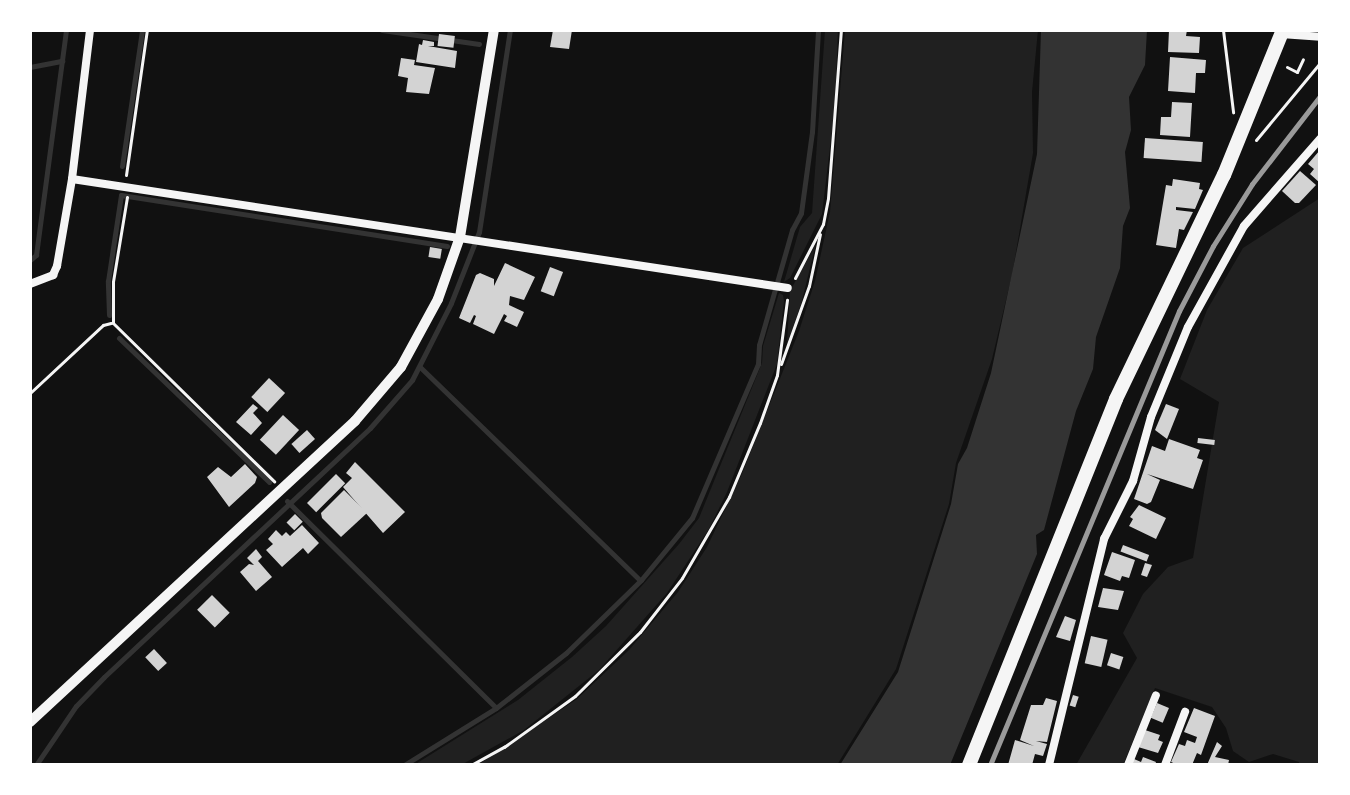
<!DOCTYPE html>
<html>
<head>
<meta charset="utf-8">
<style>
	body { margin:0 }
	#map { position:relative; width:1350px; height:795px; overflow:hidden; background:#111; font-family:Jost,sans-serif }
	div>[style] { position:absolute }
	.green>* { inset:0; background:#202020 }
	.water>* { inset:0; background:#333 }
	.stream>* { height:5px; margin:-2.5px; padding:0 2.5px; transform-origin:2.5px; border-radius:2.5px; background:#333 }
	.building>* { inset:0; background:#d3d3d3; transform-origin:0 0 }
	.path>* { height:3px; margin:-1.5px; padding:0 1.5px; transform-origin:1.5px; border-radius:1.5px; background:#f5f5f5 }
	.minor>* { height:8px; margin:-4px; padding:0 4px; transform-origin:4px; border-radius:4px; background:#f5f5f5 }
	.tertiary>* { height:10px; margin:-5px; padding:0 5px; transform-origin:5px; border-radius:5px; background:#f5f5f5 }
	.primary>* { height:14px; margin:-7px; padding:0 7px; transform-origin:7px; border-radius:7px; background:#f5f5f5 }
	.rail>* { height:5px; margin:-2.5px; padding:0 2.5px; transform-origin:2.5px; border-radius:2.5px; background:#9a9a9a }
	span { translate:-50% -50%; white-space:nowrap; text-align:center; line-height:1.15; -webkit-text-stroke:6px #fff; paint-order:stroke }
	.frame { position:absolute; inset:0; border:32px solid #fff; pointer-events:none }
</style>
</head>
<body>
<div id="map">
	<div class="green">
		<i style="clip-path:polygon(825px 30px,838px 30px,835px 105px,822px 214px,790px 278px,784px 282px,800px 227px,812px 213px)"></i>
		<i style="clip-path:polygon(845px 30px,1038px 30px,1032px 92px,1033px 153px,1012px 275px,992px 359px,956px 463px,949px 504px,896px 669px,837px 765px,478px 765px,577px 699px,629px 650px,678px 592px,707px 547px,741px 476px,799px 331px,815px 281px,830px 212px)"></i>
		<i style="clip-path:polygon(1320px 198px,1320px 765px,1299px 765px,1299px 762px,1273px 754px,1249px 762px,1233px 751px,1226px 728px,1212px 707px,1155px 688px,1123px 765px,1076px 765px,1137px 658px,1123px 633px,1143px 594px,1168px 567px,1193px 558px,1219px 402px,1180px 379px,1207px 310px,1243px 248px)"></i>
		<i style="clip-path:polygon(816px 244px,801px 304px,787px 344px,790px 291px)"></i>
		<i style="clip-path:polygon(779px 293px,783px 295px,784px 301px,777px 364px,727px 492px,709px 529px,667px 593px,599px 670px,524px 730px,461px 765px,414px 765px,518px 700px,572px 657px,606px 626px,679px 544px,699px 518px,762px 363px,763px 346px)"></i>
	</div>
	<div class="water">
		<i style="clip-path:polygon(1041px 30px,1147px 30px,1145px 65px,1129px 97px,1131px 130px,1125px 152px,1130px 208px,1123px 226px,1120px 268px,1096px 337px,1093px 369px,1076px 411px,1044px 530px,1036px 535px,1037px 554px,950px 765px,840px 765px,898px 672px,951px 504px,958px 464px,967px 448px,991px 373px,1037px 154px)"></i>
	</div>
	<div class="stream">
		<i style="left:382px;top:30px;width:98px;rotate:8.2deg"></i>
		<i style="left:30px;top:67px;width:33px;rotate:-11deg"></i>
		<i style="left:122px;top:166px;width:137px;rotate:-81.6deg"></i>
		<i style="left:30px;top:260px;width:8px;rotate:-40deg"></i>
		<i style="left:36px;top:255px;width:227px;rotate:-82.4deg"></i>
		<i style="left:109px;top:315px;width:34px;rotate:-92deg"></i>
		<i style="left:108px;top:281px;width:87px;rotate:-81.4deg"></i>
		<i style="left:121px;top:195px;width:330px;rotate:8.9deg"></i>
		<i style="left:119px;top:338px;width:208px;rotate:43.8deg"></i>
		<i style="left:420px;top:367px;width:306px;rotate:44.1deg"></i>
		<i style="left:287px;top:501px;width:294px;rotate:44.7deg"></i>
		<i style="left:36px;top:765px;width:71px;rotate:-55.9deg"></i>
		<i style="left:76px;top:706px;width:40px;rotate:-46deg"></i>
		<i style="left:104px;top:677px;width:364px;rotate:-43.1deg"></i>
		<i style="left:370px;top:428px;width:64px;rotate:-48.8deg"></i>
		<i style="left:412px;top:380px;width:86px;rotate:-63.1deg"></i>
		<i style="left:451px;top:303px;width:76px;rotate:-68.5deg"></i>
		<i style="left:479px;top:232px;width:204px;rotate:-81.3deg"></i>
		<i style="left:404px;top:765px;width:108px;rotate:-31.8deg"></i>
		<i style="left:496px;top:708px;width:89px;rotate:-38.2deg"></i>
		<i style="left:566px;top:653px;width:105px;rotate:-44.2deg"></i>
		<i style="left:641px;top:580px;width:80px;rotate:-50.6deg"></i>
		<i style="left:692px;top:518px;width:168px;rotate:-66.8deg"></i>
		<i style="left:758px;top:364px;width:19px;rotate:-87deg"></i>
		<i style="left:759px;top:345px;width:120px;rotate:-74deg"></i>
		<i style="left:792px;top:230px;width:19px;rotate:-62deg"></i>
		<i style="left:801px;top:213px;width:82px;rotate:-82.3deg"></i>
		<i style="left:812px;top:132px;width:102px;rotate:-86.6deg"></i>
	</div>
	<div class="building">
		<i style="clip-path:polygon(553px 30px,572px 30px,569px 49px,550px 47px)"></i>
		<i style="clip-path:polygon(1169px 30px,1187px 30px,1186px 36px,1200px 37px,1199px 53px,1168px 52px)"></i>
		<i style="left:439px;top:34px;width:16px;height:12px;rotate:7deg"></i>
		<i style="clip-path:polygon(423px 40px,434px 42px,434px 46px,428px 46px,457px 51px,455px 68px,416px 62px,419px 44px,422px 45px)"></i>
		<i style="clip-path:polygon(1170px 57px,1206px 60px,1205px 73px,1196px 73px,1195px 93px,1168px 91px)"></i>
		<i style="clip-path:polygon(401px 58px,415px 60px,414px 65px,435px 68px,429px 94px,406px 92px,408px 78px,398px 76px)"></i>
		<i style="clip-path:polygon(1172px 102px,1192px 103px,1190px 137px,1160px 135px,1161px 117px,1171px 117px)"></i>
		<i style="left:1145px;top:138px;width:58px;height:20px;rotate:4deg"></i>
		<i style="clip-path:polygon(1320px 150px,1320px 183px,1310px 174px,1314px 169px,1308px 164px)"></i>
		<i style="clip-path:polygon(1300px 171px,1316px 185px,1299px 203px,1295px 203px,1282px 191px)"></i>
		<i style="clip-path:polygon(1173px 179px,1200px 183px,1199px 189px,1203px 190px,1195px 209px,1176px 207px,1176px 210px,1193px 212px,1184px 230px,1179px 229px,1176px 248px,1156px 245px,1166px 185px,1172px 186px)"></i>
		<i style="left:430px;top:247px;width:12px;height:10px;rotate:9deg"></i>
		<i style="clip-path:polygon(505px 263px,535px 277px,524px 300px,510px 296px,509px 305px,524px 312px,517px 327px,504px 321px,507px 316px,504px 314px,494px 334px,473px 324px,476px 316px,474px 315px,470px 323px,459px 318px,476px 275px,480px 273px,494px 279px,494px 286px)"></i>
		<i style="left:550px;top:267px;width:14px;height:26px;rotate:21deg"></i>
		<i style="left:269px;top:378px;width:22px;height:26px;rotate:43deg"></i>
		<i style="clip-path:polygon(253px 404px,258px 408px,253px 413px,262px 423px,251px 435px,236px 422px)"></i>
		<i style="clip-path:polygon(1166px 404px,1179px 409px,1167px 439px,1155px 430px)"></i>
		<i style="left:283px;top:415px;width:22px;height:34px;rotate:43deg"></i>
		<i style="left:307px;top:430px;width:12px;height:21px;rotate:48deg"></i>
		<i style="left:1198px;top:438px;width:17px;height:5px;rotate:7deg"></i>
		<i style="clip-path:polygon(1169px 439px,1200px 450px,1197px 458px,1203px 460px,1193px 489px,1147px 474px,1160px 480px,1151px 502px,1147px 504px,1134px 499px,1152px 446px,1165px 451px)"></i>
		<i style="clip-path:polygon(355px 462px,405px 512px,383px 533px,343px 487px,352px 478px,346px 473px)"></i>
		<i style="clip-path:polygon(245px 464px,257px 477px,255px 483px,229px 507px,207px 477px,218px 467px,231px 477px)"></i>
		<i style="left:336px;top:474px;width:13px;height:41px;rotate:45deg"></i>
		<i style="clip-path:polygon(344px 490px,367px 513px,341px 537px,322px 518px,321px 513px)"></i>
		<i style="clip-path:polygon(1139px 505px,1166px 518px,1156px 539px,1129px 526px,1133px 519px,1130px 517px)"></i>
		<i style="left:295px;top:514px;width:11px;height:12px;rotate:45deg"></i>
		<i style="clip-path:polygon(302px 525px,319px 543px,308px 554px,303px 548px,282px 567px,266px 550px,273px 544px,268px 539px,276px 530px,282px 536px,286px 532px,290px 536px)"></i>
		<i style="left:1123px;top:545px;width:28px;height:7px;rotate:21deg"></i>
		<i style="clip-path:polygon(256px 549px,262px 557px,258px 561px,272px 577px,256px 591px,240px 572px,249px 564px,254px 565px,247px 558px)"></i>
		<i style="clip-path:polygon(1112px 552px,1135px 560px,1129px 578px,1122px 576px,1120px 581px,1104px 575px)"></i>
		<i style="clip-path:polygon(1145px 563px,1152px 565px,1147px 577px,1141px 575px)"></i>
		<i style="clip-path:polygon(1103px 588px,1124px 591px,1118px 610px,1098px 607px)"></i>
		<i style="left:212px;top:595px;width:25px;height:21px;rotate:45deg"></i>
		<i style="clip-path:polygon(1065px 616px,1076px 620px,1070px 641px,1056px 637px)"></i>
		<i style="left:1091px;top:636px;width:17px;height:28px;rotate:13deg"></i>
		<i style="left:154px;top:649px;width:19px;height:12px;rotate:47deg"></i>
		<i style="left:1111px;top:653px;width:13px;height:13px;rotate:18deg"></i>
		<i style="left:1073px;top:695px;width:6px;height:11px;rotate:18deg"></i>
		<i style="clip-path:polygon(1046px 698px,1057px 701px,1047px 742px,1036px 741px,1047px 744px,1043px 756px,1035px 754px,1032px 765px,1008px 765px,1015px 740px,1034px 746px,1020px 740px,1031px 705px,1043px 705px)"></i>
		<i style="left:1157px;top:703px;width:13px;height:16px;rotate:23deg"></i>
		<i style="clip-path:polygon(1194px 708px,1215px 716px,1201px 755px,1197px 753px,1192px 765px,1178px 765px,1171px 762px,1179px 744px,1185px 746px,1187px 740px,1195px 743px,1197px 737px,1184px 732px)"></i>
		<i style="clip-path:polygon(1145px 730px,1160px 735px,1158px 740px,1163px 742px,1158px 753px,1138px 747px)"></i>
		<i style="clip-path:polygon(1217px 742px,1222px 746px,1215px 757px,1229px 760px,1228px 765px,1207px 765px)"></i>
		<i style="clip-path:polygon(1143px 757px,1156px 762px,1155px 765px,1131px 765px,1134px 759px,1141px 762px)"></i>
	</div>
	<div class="path">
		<i style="left:1223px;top:30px;width:83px;rotate:83deg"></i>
		<i style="left:1287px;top:67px;width:11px;rotate:27deg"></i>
		<i style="left:1297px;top:72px;width:14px;rotate:-65deg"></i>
		<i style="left:1256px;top:140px;width:100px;rotate:-50.3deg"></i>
		<i style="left:126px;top:175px;width:147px;rotate:-81.8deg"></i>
		<i style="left:127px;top:197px;width:86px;rotate:99.4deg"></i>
		<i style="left:113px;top:282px;width:41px;rotate:90deg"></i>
		<i style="left:113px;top:323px;width:226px;rotate:44.5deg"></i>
		<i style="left:795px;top:278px;width:61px;rotate:-62.6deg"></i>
		<i style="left:823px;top:224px;width:26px;rotate:-79deg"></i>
		<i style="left:828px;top:198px;width:169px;rotate:-85.6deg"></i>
		<i style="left:781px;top:364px;width:83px;rotate:-70.3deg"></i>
		<i style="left:809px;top:286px;width:53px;rotate:-78.1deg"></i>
		<i style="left:30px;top:393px;width:100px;rotate:-43deg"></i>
		<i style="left:103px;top:325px;width:8px;rotate:-14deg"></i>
		<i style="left:471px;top:765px;width:38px;rotate:-29deg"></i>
		<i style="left:504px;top:747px;width:87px;rotate:-35.7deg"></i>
		<i style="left:575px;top:696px;width:91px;rotate:-44.6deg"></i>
		<i style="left:640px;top:632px;width:68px;rotate:-52.1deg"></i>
		<i style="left:682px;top:578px;width:94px;rotate:-59.9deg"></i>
		<i style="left:729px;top:497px;width:80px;rotate:-67.3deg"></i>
		<i style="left:760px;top:423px;width:51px;rotate:-70.5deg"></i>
		<i style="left:777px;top:375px;width:76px;rotate:-82.4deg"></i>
	</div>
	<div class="minor">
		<i style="left:1281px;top:34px;width:39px;rotate:4deg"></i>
		<i style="left:72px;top:179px;width:724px;rotate:8.66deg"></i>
		<i style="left:30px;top:284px;width:25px;rotate:-21deg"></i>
		<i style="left:53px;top:275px;width:10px;rotate:-66deg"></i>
		<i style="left:57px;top:266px;width:88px;rotate:-80.2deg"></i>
		<i style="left:72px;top:179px;width:150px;rotate:-83.1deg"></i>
		<i style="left:1049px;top:765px;width:233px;rotate:-76.3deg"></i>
		<i style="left:1104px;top:539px;width:65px;rotate:-63.4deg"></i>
		<i style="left:1133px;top:481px;width:66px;rotate:-74.3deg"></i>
		<i style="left:1151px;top:417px;width:97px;rotate:-67.7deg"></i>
		<i style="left:1188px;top:327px;width:115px;rotate:-61deg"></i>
		<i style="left:1244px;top:226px;width:116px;rotate:-48.9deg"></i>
		<i style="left:1128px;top:765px;width:75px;rotate:-68.2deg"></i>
		<i style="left:1165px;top:765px;width:57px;rotate:-69.3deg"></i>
	</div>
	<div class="tertiary">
		<i style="left:30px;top:722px;width:443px;rotate:-42.8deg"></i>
		<i style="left:355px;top:421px;width:71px;rotate:-49.6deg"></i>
		<i style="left:401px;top:367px;width:77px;rotate:-61.4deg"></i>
		<i style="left:438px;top:299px;width:66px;rotate:-70.5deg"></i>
		<i style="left:460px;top:237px;width:210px;rotate:-80.7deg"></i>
	</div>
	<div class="primary">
		<i style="left:969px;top:765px;width:394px;rotate:-68.1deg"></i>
		<i style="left:1116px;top:399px;width:249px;rotate:-64.3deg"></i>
		<i style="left:1224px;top:175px;width:157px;rotate:-67.9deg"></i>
	</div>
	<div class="rail">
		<i style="left:990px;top:765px;width:492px;rotate:-67.4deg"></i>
		<i style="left:1179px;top:311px;width:73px;rotate:-62.4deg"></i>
		<i style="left:1213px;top:246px;width:73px;rotate:-57.8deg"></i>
		<i style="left:1252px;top:184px;width:111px;rotate:-52.3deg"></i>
	</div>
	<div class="frame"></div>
</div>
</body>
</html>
